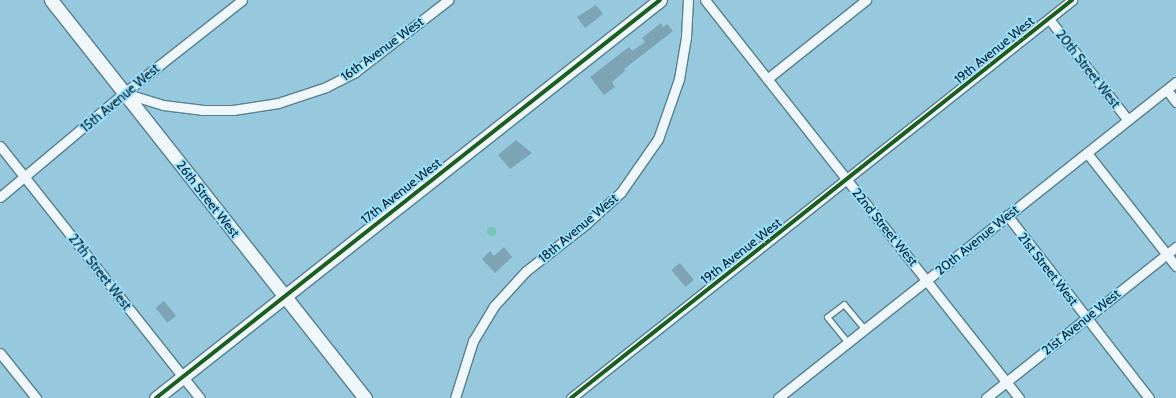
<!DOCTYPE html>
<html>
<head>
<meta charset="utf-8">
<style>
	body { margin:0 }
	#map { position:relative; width:1176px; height:398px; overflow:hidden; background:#96c8de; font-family:Cabin,sans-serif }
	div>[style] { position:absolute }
	.water>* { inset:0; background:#76c4b3 }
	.round { border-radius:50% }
	.building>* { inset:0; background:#7ca4b5; transform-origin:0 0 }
	.roads { filter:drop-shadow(1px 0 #59808f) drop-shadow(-1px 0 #59808f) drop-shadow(0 1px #59808f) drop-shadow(0 -1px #59808f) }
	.lane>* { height:4.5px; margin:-2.25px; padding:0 2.25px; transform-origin:2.25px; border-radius:2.25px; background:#eff7fa }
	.street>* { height:9px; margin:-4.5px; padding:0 4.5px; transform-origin:4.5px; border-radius:4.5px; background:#eff7fa }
	.secondary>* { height:13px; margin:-6.5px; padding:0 6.5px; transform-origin:6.5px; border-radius:6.5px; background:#eff7fa }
	.cycleway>* { height:4px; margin:-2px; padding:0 2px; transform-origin:2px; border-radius:2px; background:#1b5e20 }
	span { translate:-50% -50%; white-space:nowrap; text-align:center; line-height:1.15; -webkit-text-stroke:3.5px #99dffe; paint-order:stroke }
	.street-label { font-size:13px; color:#001b26 }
</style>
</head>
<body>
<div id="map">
	<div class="water">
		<i class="round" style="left:486.5px;top:226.5px;width:9px;height:9px"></i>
	</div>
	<div class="building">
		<i style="clip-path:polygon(596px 5px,603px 14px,585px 28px,577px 17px)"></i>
		<i style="clip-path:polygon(661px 23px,663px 27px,667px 24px,673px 31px,624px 69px,625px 71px,612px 82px,615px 87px,604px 95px,590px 77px,629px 47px,632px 51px,645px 42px,642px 38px)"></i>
		<i style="clip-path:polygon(516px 140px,532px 153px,510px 169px,498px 155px)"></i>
		<i style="clip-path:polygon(504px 247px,512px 257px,495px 273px,482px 259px,490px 251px,494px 256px)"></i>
		<i style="left:680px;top:263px;width:22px;height:11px;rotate:51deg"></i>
		<i style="left:164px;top:301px;width:19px;height:11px;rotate:51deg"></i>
	</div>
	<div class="roads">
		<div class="lane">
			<i style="left:848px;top:343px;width:33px;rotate:-129deg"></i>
			<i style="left:827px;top:317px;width:21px;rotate:-37deg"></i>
			<i style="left:844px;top:304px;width:33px;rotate:50deg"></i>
		</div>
		<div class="street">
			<i style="left:705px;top:0;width:507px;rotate:51.73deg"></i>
			<i style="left:1049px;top:19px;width:128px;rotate:52deg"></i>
			<i style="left:767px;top:79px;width:127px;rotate:-38.6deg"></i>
			<i style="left:1167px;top:90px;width:15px;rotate:53deg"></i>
			<i style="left:124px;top:93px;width:41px;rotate:17.1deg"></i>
			<i style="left:163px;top:105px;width:39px;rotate:7deg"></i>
			<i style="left:202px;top:110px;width:31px"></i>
			<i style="left:233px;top:110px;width:46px;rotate:-8.8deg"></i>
			<i style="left:278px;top:103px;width:51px;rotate:-18.4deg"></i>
			<i style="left:326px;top:87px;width:33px;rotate:-27deg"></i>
			<i style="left:355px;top:72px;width:118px;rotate:-37.7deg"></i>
			<i style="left:0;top:146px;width:322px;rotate:51.6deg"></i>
			<i style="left:1087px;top:153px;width:144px;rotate:51.8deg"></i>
			<i style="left:0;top:197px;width:162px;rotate:-40deg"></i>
			<i style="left:124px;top:93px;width:150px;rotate:-38.2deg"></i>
			<i style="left:1007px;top:215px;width:232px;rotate:52.2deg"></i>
			<i style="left:0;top:353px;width:58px;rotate:51.3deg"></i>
			<i style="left:455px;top:398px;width:60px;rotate:-72.5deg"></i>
			<i style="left:473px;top:341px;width:41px;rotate:-59deg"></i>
			<i style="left:494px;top:306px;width:47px;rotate:-47.6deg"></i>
			<i style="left:526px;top:271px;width:76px;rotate:-38.1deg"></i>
			<i style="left:586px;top:224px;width:47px;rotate:-42.4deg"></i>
			<i style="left:621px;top:192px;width:65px;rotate:-55.1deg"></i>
			<i style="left:658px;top:139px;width:64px;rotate:-70.7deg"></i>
			<i style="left:679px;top:79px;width:43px;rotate:-80.5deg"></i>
			<i style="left:686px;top:37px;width:37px;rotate:-87deg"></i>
			<i style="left:571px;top:398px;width:640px;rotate:-38.46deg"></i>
			<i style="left:778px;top:398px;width:508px;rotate:-38.45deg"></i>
			<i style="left:986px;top:398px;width:243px;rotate:-38.5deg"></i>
		</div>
		<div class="secondary">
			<i style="left:51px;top:0;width:507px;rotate:51.73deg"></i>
			<i style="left:156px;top:398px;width:642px;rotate:-38.3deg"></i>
		</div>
	</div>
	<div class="cycleway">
		<i style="left:156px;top:398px;width:642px;rotate:-38.3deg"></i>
		<i style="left:571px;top:398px;width:640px;rotate:-38.46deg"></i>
	</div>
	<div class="street-label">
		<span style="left:382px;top:49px;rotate:-36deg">16th Avenue West</span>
		<span style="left:994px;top:50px;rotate:-39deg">19th Avenue West</span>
		<span style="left:1088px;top:69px;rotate:52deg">20th Street West</span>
		<span style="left:120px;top:98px;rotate:-40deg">15th Avenue West</span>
		<span style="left:401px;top:191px;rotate:-38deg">17th Avenue West</span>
		<span style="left:208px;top:199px;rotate:52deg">26th Street West</span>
		<span style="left:885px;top:227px;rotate:51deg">22nd Street West</span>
		<span style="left:578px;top:228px;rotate:-40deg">18th Avenue West</span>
		<span style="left:977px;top:240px;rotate:-39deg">20th Avenue West</span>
		<span style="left:741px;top:251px;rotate:-38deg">19th Avenue West</span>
		<span style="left:1048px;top:269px;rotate:52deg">21st Street West</span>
		<span style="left:100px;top:272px;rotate:52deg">27th Street West</span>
		<span style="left:1081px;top:322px;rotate:-39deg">21st Avenue West</span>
	</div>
</div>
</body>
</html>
